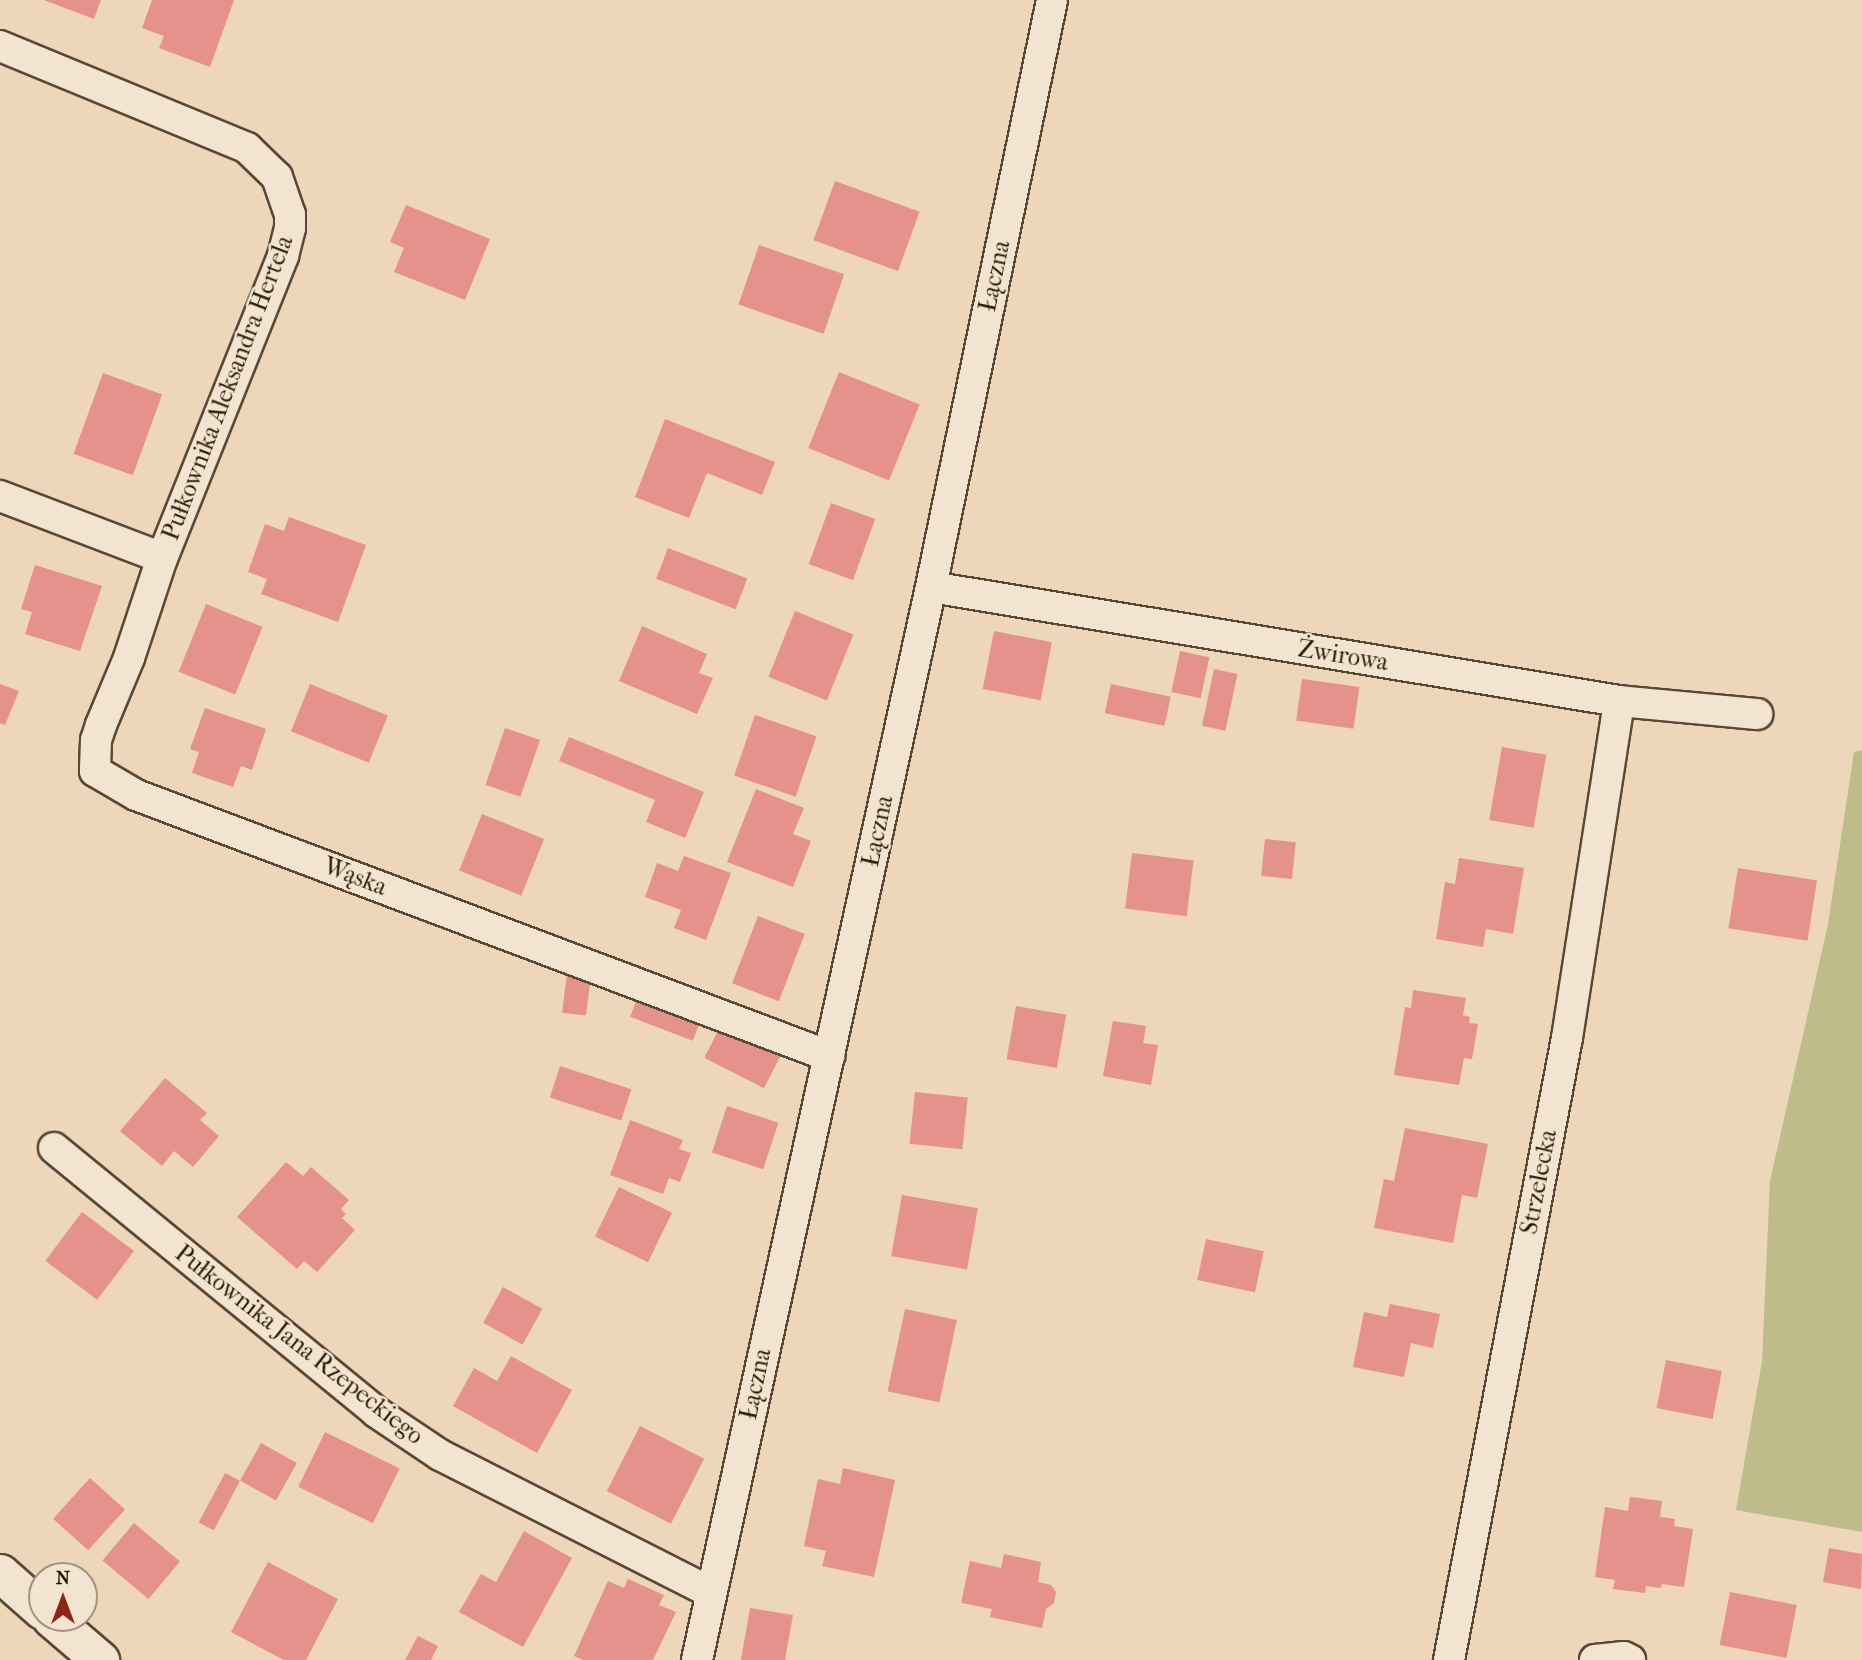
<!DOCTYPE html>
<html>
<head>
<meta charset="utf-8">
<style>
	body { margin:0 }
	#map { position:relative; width:1862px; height:1660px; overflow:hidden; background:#edd6b9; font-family:"IM FELL French Canon",serif }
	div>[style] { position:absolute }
	.green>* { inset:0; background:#bebc8b }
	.building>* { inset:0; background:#e4928b; transform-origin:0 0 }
	.roads { filter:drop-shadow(2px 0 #594833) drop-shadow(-2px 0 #594833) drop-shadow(0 2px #594833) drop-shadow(0 -2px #594833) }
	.minor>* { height:30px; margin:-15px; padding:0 15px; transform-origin:15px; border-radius:15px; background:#f3e4d2 }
	.tertiary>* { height:37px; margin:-18.5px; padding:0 18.5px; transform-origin:18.5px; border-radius:18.5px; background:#f3e4d2 }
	span { translate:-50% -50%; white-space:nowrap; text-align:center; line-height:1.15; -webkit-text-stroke:5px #f3e4d2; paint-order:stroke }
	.street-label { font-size:24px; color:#281906 }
	.north { position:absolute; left:28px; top:1562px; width:70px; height:70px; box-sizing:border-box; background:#f3e4d2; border:2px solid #a29380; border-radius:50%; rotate:0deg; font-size:19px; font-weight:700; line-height:28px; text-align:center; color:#281906 }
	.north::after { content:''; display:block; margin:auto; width:24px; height:32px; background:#8f2418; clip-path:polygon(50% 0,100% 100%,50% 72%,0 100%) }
</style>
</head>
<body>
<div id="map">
	<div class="green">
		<i style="clip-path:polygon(1862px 750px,1862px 1532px,1736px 1510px,1762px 1361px,1770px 1181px,1828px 924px,1854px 752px)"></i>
	</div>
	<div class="building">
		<i style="clip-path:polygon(44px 0,101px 0,94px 19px)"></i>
		<i style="clip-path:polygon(152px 0,234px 0,210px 67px,159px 48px,164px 36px,142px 28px)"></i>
		<i style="left:835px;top:181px;width:90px;height:63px;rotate:20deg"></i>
		<i style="clip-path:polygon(406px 205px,490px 239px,465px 300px,394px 272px,404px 248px,390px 242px)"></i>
		<i style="left:759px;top:245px;width:90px;height:63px;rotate:19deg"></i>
		<i style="left:839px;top:372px;width:87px;height:82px;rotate:22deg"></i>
		<i style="left:103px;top:373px;width:63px;height:86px;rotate:20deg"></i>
		<i style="clip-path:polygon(665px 419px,775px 462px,762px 495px,707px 473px,689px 518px,635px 497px)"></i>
		<i style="left:831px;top:503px;width:47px;height:65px;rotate:20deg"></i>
		<i style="clip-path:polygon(289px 517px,366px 545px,338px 622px,261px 594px,267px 579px,248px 572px,265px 524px,284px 531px)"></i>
		<i style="left:668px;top:548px;width:85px;height:33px;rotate:21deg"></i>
		<i style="clip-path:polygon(35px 565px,102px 586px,80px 651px,25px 634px,32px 612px,21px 609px)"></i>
		<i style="left:206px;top:604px;width:61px;height:73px;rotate:22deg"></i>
		<i style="left:795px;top:611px;width:63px;height:71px;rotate:22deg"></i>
		<i style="clip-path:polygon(642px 626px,707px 654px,699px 673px,713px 678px,697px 714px,619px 681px)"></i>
		<i style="left:994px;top:631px;width:59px;height:59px;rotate:11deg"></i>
		<i style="left:1180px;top:651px;width:30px;height:42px;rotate:12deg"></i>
		<i style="left:1214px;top:669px;width:24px;height:58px;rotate:12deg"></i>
		<i style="left:1302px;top:679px;width:58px;height:42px;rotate:8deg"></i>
		<i style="clip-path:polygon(0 684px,19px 691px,5px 725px,0 723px)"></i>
		<i style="left:310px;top:684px;width:84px;height:51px;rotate:22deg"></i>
		<i style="left:1111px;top:684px;width:61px;height:30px;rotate:12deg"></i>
		<i style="clip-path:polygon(205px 708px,266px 729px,252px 770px,241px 766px,233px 787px,192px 773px,199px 752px,190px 749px)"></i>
		<i style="left:755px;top:715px;width:65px;height:64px;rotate:19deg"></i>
		<i style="left:505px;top:728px;width:37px;height:60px;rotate:19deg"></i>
		<i style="clip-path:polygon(569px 737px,704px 792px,685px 838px,646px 822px,655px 800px,559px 761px)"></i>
		<i style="left:1502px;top:747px;width:45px;height:74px;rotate:10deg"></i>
		<i style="clip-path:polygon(756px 789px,804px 808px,793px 834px,811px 841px,793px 887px,727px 862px)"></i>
		<i style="left:482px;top:814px;width:67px;height:61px;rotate:22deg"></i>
		<i style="left:1265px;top:839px;width:31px;height:37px;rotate:6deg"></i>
		<i style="left:1132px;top:853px;width:62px;height:56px;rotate:7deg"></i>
		<i style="clip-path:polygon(684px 856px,731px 873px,706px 940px,674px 928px,681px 910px,645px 897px,657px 863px,678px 871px)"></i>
		<i style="clip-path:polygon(1459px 858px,1524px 868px,1513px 934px,1486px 929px,1483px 947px,1436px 939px,1445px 882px,1455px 884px)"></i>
		<i style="left:1738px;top:868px;width:80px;height:61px;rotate:9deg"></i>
		<i style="left:758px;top:916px;width:50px;height:72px;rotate:21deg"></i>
		<i style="left:568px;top:965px;width:24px;height:48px;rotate:7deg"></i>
		<i style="clip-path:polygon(1413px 990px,1466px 998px,1463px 1015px,1470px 1017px,1469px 1023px,1478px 1024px,1472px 1059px,1464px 1058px,1459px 1085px,1394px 1075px,1405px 1007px,1411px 1008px)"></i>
		<i style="left:637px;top:999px;width:67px;height:19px;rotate:21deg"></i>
		<i style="left:1016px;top:1006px;width:51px;height:54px;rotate:10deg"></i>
		<i style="clip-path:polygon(1113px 1021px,1146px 1026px,1143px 1043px,1158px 1045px,1151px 1085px,1103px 1076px)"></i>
		<i style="left:722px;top:1023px;width:67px;height:39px;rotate:27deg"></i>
		<i style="left:560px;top:1066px;width:75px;height:33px;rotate:18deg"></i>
		<i style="clip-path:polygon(165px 1078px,207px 1113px,200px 1120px,219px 1136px,193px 1167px,174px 1151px,162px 1166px,120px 1131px)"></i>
		<i style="left:915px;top:1092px;width:53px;height:52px;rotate:6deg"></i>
		<i style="left:727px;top:1106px;width:54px;height:49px;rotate:18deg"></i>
		<i style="clip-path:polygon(630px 1120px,683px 1140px,679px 1149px,691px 1153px,680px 1182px,669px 1178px,663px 1194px,610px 1175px)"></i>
		<i style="clip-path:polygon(1405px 1128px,1488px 1144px,1477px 1198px,1462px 1195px,1453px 1243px,1374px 1228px,1384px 1179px,1394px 1181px)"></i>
		<i style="clip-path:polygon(286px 1162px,303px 1176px,311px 1167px,349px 1200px,341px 1209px,346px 1214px,342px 1218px,355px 1230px,317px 1272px,304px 1261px,297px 1269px,237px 1217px)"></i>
		<i style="left:619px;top:1187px;width:59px;height:55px;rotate:26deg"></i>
		<i style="left:902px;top:1195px;width:77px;height:62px;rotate:10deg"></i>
		<i style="left:82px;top:1212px;width:65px;height:61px;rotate:37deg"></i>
		<i style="left:1206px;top:1239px;width:59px;height:42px;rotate:12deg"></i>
		<i style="left:503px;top:1287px;width:45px;height:41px;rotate:29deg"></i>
		<i style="clip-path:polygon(1390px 1304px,1440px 1314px,1433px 1348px,1411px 1343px,1404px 1377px,1353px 1367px,1364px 1312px,1387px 1317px)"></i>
		<i style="left:905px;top:1309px;width:53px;height:84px;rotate:12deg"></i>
		<i style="clip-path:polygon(511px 1356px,572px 1390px,537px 1453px,453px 1406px,474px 1368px,497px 1381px)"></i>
		<i style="left:1666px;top:1360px;width:57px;height:49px;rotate:11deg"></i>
		<i style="left:640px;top:1426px;width:72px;height:73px;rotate:27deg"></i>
		<i style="left:325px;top:1432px;width:83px;height:61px;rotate:26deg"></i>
		<i style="left:261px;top:1443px;width:41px;height:43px;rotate:29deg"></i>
		<i style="clip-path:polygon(843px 1468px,895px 1480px,874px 1577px,822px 1566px,826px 1551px,804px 1546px,818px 1479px,840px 1484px)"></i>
		<i style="left:225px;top:1473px;width:17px;height:56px;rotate:28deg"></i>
		<i style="left:90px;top:1478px;width:47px;height:55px;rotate:42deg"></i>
		<i style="clip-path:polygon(1630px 1497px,1662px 1501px,1660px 1517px,1675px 1519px,1674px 1526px,1693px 1529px,1684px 1587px,1662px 1584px,1661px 1588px,1646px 1586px,1645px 1593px,1613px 1589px,1615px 1580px,1595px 1577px,1605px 1507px,1628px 1511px)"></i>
		<i style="left:134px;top:1523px;width:60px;height:49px;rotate:40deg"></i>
		<i style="clip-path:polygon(524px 1531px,572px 1558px,523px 1647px,459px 1612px,481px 1574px,496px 1582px)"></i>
		<i style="clip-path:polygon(1829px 1548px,1862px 1554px,1861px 1589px,1823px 1582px)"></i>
		<i style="clip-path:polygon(1004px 1554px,1041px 1562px,1038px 1582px,1051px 1585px,1056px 1592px,1054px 1603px,1046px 1609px,1042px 1628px,990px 1617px,992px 1609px,961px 1603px,970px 1561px,1001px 1568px)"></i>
		<i style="clip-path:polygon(268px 1562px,338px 1599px,306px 1660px,284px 1660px,231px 1632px)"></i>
		<i style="clip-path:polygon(628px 1579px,664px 1595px,659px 1605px,676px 1612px,653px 1660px,583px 1660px,574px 1656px,608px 1581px,624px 1588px)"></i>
		<i style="left:1730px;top:1592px;width:68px;height:54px;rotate:11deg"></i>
		<i style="clip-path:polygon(750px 1608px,793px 1615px,785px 1660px,741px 1660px)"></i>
		<i style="clip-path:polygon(418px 1636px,438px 1646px,431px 1660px,405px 1660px)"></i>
	</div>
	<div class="roads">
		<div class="minor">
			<i style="left:0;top:46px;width:267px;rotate:22.4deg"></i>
			<i style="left:247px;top:148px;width:42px;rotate:44deg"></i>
			<i style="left:277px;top:177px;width:39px;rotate:71deg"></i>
			<i style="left:290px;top:214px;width:14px;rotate:90deg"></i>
			<i style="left:290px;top:228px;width:29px;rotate:104deg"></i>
			<i style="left:283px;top:256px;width:325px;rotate:111.8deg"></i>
			<i style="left:162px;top:558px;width:105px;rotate:108.3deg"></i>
			<i style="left:129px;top:658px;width:73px;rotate:112.7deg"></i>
			<i style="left:101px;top:725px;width:16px;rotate:108deg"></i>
			<i style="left:96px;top:740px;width:31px;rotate:92deg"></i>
			<i style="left:95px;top:771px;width:48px;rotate:30.3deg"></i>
			<i style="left:136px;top:795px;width:741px;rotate:20.64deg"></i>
			<i style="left:0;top:496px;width:173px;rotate:20.9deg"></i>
			<i style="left:931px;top:587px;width:697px;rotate:9.41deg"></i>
			<i style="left:1619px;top:701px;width:139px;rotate:5.4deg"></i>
			<i style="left:54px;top:1148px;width:416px;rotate:39.3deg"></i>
			<i style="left:376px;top:1412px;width:77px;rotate:33.9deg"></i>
			<i style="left:440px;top:1455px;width:303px;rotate:26.9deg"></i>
			<i style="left:697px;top:1660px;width:1098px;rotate:-77.7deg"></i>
			<i style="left:931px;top:587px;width:599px;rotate:-78.35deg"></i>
			<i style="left:1449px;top:1660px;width:633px;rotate:-79.26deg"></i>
			<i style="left:1567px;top:1038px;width:341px;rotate:-81.2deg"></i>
			<i style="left:1595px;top:1660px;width:29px;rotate:-6deg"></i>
			<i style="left:1624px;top:1657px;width:7px;rotate:27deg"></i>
		</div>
		<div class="tertiary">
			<i style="left:0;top:1573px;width:56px;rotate:41.4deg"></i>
			<i style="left:51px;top:1618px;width:65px;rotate:40.6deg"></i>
		</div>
	</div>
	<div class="street-label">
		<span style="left:995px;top:276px;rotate:-78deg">Łączna</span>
		<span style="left:228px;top:388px;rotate:-69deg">Pułkownika Aleksandra Hertela</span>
		<span style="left:1343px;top:656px;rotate:9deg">Żwirowa</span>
		<span style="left:878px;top:831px;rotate:-78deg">Łączna</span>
		<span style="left:355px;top:877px;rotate:21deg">Wąska</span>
		<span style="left:1539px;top:1182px;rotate:-79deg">Strzelecka</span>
		<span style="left:299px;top:1345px;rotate:38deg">Pułkownika Jana Rzepeckiego</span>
		<span style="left:756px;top:1384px;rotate:-78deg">Łączna</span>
	</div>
	<div class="north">N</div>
</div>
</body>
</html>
